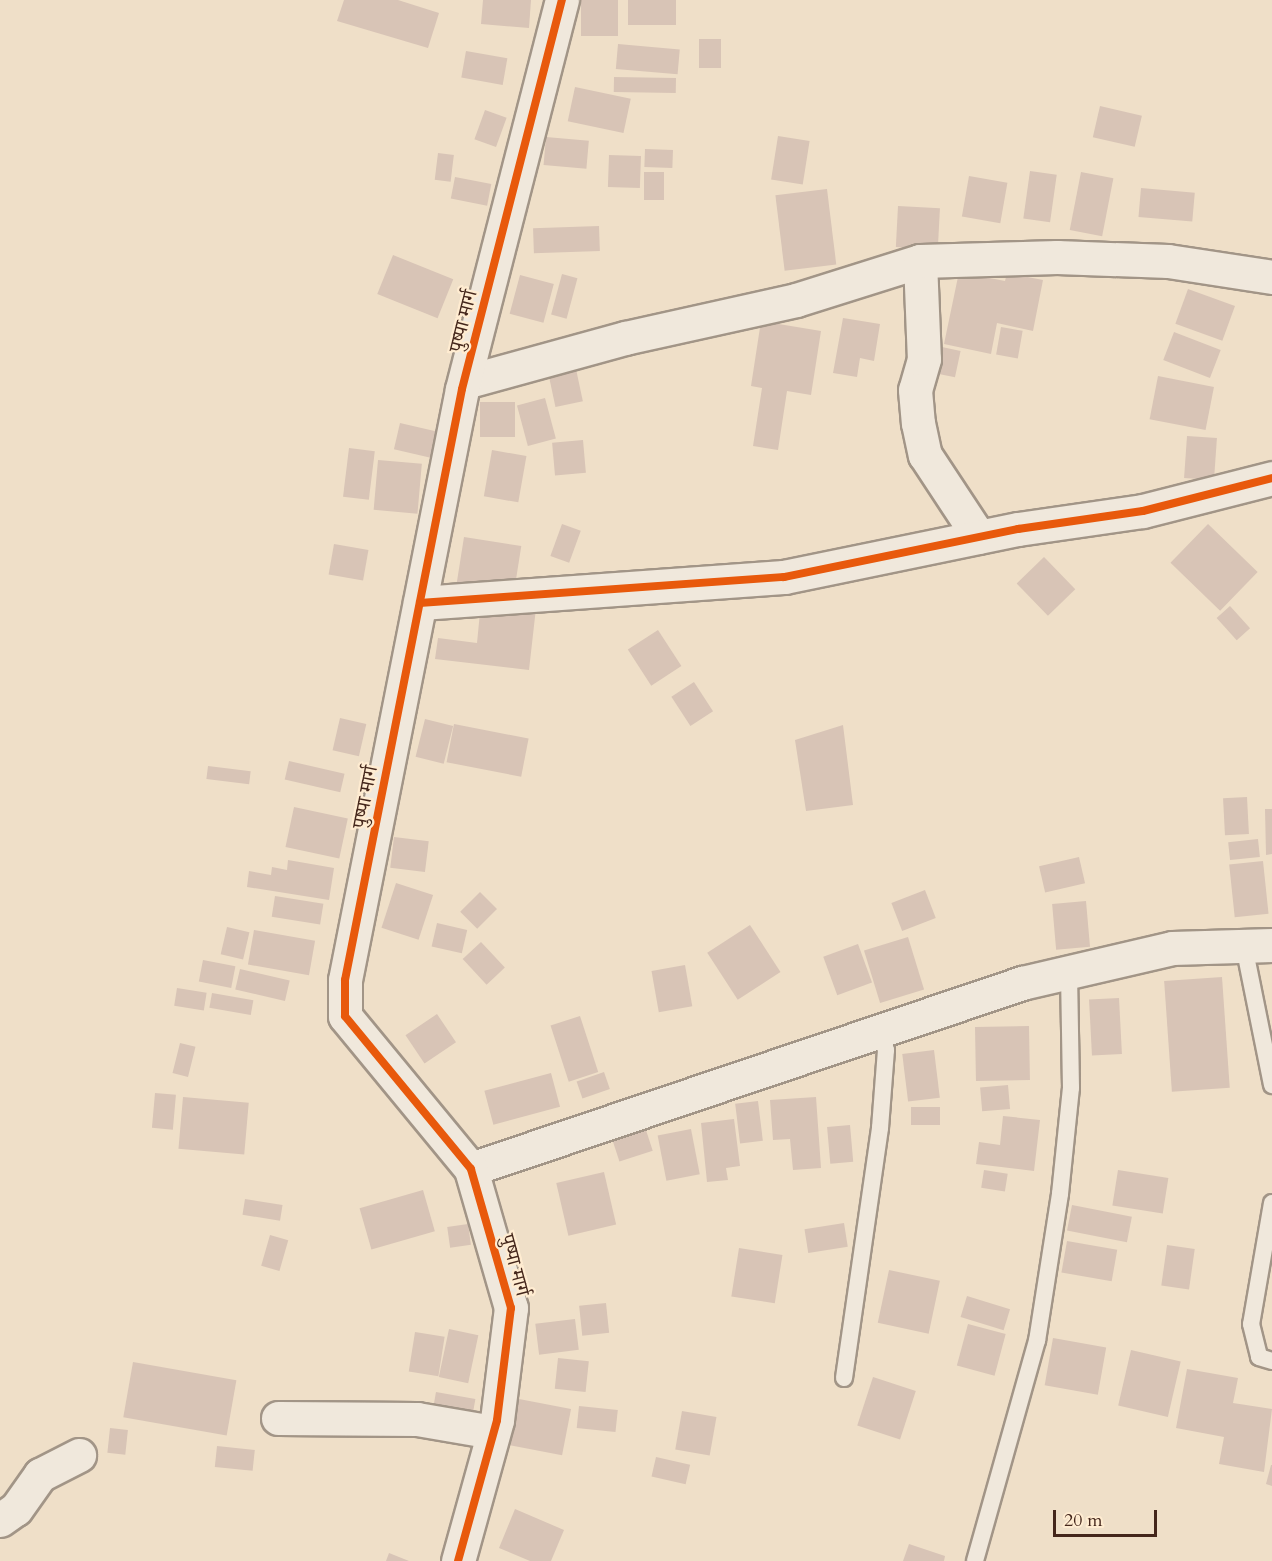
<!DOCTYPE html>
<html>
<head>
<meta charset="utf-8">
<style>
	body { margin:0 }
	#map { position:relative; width:1272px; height:1561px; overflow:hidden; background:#efdfc8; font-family:Cardo,"Noto Serif Devanagari",serif }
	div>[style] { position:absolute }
	.building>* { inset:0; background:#d8c4b6; transform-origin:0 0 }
	.roads { filter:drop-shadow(2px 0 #a29587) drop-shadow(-2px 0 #a29587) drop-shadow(0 2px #a29587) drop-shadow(0 -2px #a29587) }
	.lane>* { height:16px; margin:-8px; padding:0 8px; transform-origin:8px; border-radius:8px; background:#f0e8dc }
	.street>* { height:33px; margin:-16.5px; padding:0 16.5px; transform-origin:16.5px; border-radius:16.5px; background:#f0e8dc }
	.cycleway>* { height:8px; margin:-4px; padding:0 4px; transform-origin:4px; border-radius:4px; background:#e8590c }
	span { translate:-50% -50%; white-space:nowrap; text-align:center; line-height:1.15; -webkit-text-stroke:4.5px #ffecd1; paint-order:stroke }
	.street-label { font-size:20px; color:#44261b }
	.scale { position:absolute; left:1053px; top:1510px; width:104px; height:27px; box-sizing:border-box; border:3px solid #44261b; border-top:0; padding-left:8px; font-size:18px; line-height:21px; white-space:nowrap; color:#44261b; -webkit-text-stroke:4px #ffecd1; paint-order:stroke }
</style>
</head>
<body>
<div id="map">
	<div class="building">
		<i style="clip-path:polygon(344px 0,398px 0,439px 13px,428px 48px,337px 21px)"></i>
		<i style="clip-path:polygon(483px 0,531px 0,529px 28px,481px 24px)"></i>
		<i style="left:581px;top:0;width:37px;height:36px"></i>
		<i style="left:628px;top:0;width:48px;height:25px"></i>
		<i style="left:699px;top:39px;width:22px;height:29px"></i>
		<i style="left:618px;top:44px;width:62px;height:25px;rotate:5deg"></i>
		<i style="left:466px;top:51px;width:42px;height:27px;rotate:10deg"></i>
		<i style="left:614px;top:77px;width:62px;height:15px;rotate:1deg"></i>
		<i style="left:575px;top:87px;width:57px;height:35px;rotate:12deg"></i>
		<i style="left:1100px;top:106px;width:43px;height:32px;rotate:13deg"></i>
		<i style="left:485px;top:110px;width:23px;height:31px;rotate:20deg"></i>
		<i style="left:778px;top:136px;width:32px;height:44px;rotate:9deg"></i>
		<i style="left:546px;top:137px;width:43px;height:28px;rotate:5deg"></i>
		<i style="left:645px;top:149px;width:28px;height:18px;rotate:2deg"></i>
		<i style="left:438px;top:153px;width:16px;height:27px;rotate:7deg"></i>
		<i style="left:609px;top:155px;width:32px;height:32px;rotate:2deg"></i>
		<i style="left:1030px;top:171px;width:27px;height:48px;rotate:8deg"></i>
		<i style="left:644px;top:172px;width:20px;height:28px"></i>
		<i style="left:1081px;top:172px;width:33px;height:59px;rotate:11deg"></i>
		<i style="left:969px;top:176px;width:39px;height:41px;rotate:10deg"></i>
		<i style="left:455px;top:177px;width:37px;height:22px;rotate:11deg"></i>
		<i style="left:1141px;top:188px;width:54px;height:29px;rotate:5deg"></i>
		<i style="left:827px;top:189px;width:76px;height:52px;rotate:83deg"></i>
		<i style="left:898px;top:206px;width:42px;height:41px;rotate:3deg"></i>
		<i style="left:599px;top:226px;width:25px;height:66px;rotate:88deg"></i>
		<i style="left:393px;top:255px;width:65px;height:42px;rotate:22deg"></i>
		<i style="clip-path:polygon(959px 272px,1005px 281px,1007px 273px,1043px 280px,1033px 331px,997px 323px,991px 354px,944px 344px)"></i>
		<i style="left:562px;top:274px;width:16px;height:42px;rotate:15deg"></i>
		<i style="left:520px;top:275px;width:35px;height:40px;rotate:15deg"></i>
		<i style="left:1188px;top:289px;width:50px;height:37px;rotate:20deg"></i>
		<i style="clip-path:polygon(843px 318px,880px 324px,874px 361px,860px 358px,857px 377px,833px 373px)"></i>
		<i style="clip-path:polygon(761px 321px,821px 331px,811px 395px,787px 391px,778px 450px,753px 446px,762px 388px,751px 386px)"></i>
		<i style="left:1001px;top:327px;width:22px;height:28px;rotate:10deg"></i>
		<i style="left:1174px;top:332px;width:50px;height:30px;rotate:21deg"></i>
		<i style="left:942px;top:347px;width:19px;height:27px;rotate:12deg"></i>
		<i style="left:576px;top:369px;width:33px;height:28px;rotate:78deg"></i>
		<i style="left:1158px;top:376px;width:57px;height:44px;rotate:11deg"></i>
		<i style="left:545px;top:398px;width:42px;height:29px;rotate:75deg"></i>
		<i style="left:480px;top:402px;width:35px;height:35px"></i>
		<i style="left:400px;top:423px;width:41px;height:27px;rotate:13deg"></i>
		<i style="left:1187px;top:436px;width:30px;height:42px;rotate:4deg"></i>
		<i style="left:583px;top:440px;width:33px;height:31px;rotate:85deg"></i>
		<i style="left:349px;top:448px;width:26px;height:49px;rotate:7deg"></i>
		<i style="left:492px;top:450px;width:35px;height:47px;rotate:10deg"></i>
		<i style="left:378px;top:460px;width:44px;height:50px;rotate:5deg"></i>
		<i style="left:562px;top:524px;width:20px;height:34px;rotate:20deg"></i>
		<i style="left:1208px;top:524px;width:69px;height:54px;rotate:44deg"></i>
		<i style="left:464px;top:537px;width:58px;height:47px;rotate:9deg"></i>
		<i style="left:334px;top:544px;width:35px;height:31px;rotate:10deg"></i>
		<i style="left:1044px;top:557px;width:45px;height:38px;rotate:46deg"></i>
		<i style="clip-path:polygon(481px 602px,536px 608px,529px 670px,435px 659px,438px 638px,477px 643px)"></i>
		<i style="left:1230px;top:606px;width:30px;height:18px;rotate:48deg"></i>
		<i style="left:658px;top:630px;width:43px;height:36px;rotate:57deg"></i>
		<i style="left:694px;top:682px;width:35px;height:27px;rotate:57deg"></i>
		<i style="left:340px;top:718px;width:27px;height:33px;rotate:13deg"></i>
		<i style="left:425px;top:719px;width:29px;height:39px;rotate:14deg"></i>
		<i style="left:454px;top:724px;width:76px;height:39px;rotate:11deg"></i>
		<i style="clip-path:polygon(843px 725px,853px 805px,806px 811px,795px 740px)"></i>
		<i style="left:289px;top:761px;width:57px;height:19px;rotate:13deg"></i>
		<i style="left:208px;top:766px;width:43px;height:13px;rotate:7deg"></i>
		<i style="left:1247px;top:797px;width:37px;height:24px;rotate:87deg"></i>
		<i style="left:294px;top:807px;width:55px;height:41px;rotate:12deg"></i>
		<i style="clip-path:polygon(1265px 809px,1272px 809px,1272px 854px,1266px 855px)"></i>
		<i style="left:394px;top:837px;width:35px;height:31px;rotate:7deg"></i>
		<i style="left:1258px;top:839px;width:18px;height:30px;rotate:84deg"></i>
		<i style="left:1079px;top:857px;width:27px;height:41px;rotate:77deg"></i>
		<i style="clip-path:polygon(288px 860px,334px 868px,329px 900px,247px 887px,249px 871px,271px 875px,272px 867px,287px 870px)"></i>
		<i style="left:1263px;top:861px;width:53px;height:34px;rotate:84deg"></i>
		<i style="left:396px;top:883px;width:39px;height:47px;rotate:18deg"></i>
		<i style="left:925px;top:890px;width:30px;height:36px;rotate:69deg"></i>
		<i style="left:480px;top:892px;width:24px;height:28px;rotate:45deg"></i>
		<i style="left:275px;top:896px;width:49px;height:21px;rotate:9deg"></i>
		<i style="left:1086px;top:901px;width:46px;height:34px;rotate:85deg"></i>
		<i style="left:437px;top:923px;width:31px;height:24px;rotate:13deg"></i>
		<i style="left:750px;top:925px;width:56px;height:51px;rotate:57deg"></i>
		<i style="left:227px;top:927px;width:23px;height:28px;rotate:13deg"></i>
		<i style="left:254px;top:930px;width:62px;height:35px;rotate:10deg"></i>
		<i style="left:908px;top:937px;width:55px;height:46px;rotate:73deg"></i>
		<i style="left:481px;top:942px;width:35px;height:25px;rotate:47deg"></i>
		<i style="left:858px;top:944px;width:41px;height:37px;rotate:70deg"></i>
		<i style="left:203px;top:960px;width:33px;height:22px;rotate:11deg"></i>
		<i style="left:685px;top:965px;width:42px;height:34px;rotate:80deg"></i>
		<i style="left:240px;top:969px;width:51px;height:21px;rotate:13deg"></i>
		<i style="left:1222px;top:977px;width:111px;height:58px;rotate:86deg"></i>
		<i style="left:177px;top:988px;width:30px;height:18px;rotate:9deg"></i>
		<i style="left:212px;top:993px;width:42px;height:15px;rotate:10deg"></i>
		<i style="left:1119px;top:998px;width:56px;height:30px;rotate:87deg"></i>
		<i style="left:437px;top:1014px;width:34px;height:38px;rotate:56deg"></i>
		<i style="left:580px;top:1016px;width:59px;height:31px;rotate:72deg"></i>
		<i style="left:1029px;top:1026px;width:54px;height:54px;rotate:89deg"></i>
		<i style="left:180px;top:1043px;width:16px;height:31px;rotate:14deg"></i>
		<i style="left:934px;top:1050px;width:48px;height:32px;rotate:83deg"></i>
		<i style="left:604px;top:1072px;width:18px;height:29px;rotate:71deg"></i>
		<i style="left:551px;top:1073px;width:35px;height:69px;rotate:75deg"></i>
		<i style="left:1008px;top:1085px;width:24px;height:28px;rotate:85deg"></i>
		<i style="left:155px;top:1093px;width:21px;height:35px;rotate:5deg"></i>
		<i style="left:183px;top:1097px;width:66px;height:52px;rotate:5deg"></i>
		<i style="clip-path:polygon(816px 1097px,821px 1168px,793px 1170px,790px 1139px,773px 1140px,770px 1100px)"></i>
		<i style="left:758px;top:1101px;width:40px;height:23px;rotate:83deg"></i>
		<i style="left:940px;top:1107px;width:18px;height:29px;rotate:90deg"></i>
		<i style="clip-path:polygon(1003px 1116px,1040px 1120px,1034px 1171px,976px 1164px,979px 1142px,1000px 1145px)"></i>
		<i style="clip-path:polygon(734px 1119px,740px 1166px,726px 1168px,728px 1180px,707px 1182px,701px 1123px)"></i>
		<i style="left:850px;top:1125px;width:37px;height:23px;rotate:85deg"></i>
		<i style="left:645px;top:1127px;width:25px;height:35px;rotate:72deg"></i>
		<i style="left:691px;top:1129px;width:46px;height:34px;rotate:79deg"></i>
		<i style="left:984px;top:1170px;width:24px;height:18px;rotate:9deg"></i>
		<i style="left:1118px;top:1170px;width:51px;height:36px;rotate:9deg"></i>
		<i style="left:604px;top:1172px;width:54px;height:49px;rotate:77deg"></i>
		<i style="left:423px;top:1190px;width:43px;height:66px;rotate:74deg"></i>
		<i style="left:245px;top:1199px;width:38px;height:16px;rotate:9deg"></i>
		<i style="left:1072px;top:1205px;width:61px;height:26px;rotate:11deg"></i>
		<i style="left:844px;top:1223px;width:24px;height:40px;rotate:81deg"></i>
		<i style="left:468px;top:1224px;width:21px;height:21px;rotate:82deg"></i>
		<i style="left:270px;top:1235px;width:19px;height:32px;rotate:16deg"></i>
		<i style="left:1067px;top:1241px;width:51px;height:32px;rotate:10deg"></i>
		<i style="left:1167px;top:1245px;width:28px;height:41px;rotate:8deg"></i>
		<i style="left:739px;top:1248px;width:44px;height:49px;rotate:9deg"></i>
		<i style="left:889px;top:1270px;width:52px;height:54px;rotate:12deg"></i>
		<i style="left:967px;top:1296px;width:45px;height:22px;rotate:17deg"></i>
		<i style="left:606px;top:1303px;width:30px;height:27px;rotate:84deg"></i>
		<i style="left:575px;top:1319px;width:31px;height:40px;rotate:83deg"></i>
		<i style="left:968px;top:1324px;width:39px;height:43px;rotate:15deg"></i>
		<i style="left:449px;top:1329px;width:30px;height:49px;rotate:12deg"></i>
		<i style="left:415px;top:1332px;width:30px;height:40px;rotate:9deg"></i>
		<i style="left:1053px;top:1338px;width:54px;height:48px;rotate:10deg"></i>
		<i style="left:1131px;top:1350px;width:51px;height:57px;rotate:13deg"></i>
		<i style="left:558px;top:1358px;width:31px;height:31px;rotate:6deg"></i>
		<i style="left:133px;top:1362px;width:105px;height:56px;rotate:10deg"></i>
		<i style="clip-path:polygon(1187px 1369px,1238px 1378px,1233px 1403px,1272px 1409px,1264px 1472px,1219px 1464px,1224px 1437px,1176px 1428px)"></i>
		<i style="left:873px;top:1377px;width:45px;height:51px;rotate:18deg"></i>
		<i style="left:436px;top:1392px;width:40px;height:13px;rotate:10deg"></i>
		<i style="left:519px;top:1399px;width:53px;height:47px;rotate:11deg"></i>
		<i style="left:579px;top:1406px;width:39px;height:22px;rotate:6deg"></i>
		<i style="left:682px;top:1411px;width:35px;height:39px;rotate:10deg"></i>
		<i style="left:110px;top:1428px;width:18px;height:25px;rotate:6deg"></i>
		<i style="left:217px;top:1446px;width:38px;height:21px;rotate:6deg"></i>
		<i style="left:656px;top:1457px;width:35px;height:20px;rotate:13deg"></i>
		<i style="clip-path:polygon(1271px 1465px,1272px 1465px,1272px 1486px,1266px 1484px)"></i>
		<i style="clip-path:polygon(515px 1509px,564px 1530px,551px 1561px,530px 1561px,499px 1548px)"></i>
		<i style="clip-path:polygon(909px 1544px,945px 1556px,944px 1561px,903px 1561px)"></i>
		<i style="clip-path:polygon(389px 1553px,409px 1561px,386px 1561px)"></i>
	</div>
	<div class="roads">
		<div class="lane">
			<i style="left:1244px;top:946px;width:142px;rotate:78.6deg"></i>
			<i style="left:1272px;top:1203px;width:123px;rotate:99.8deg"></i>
			<i style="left:1251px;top:1324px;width:34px;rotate:76deg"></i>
			<i style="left:1259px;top:1357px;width:14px;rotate:17deg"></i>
			<i style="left:844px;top:1378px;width:253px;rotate:-81.8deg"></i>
			<i style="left:880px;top:1128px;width:78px;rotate:-85.6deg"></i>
			<i style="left:886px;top:1050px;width:20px;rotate:-108deg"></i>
			<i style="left:975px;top:1561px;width:229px;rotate:-74.3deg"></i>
			<i style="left:1037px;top:1341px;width:149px;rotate:-81.1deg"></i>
			<i style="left:1060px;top:1194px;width:107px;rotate:-84.1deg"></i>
			<i style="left:1071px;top:1088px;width:115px;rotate:-91deg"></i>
		</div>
		<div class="street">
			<i style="left:920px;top:261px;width:98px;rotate:87.7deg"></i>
			<i style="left:924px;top:359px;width:32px;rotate:106deg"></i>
			<i style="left:915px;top:390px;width:33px;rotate:85deg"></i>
			<i style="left:918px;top:423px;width:33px;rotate:78deg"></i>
			<i style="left:925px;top:455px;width:98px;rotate:56.6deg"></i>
			<i style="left:465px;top:382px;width:166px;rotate:-15.4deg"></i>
			<i style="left:625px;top:338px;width:175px;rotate:-12.5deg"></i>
			<i style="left:796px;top:300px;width:130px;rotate:-17.5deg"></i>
			<i style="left:920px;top:261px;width:137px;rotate:-1.7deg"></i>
			<i style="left:1057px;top:257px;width:111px;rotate:2.1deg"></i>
			<i style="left:1168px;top:261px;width:105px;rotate:8.7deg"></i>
			<i style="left:420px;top:603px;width:365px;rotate:-4.1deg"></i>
			<i style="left:784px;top:577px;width:239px;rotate:-11.6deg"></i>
			<i style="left:1018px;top:529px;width:126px;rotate:-8.2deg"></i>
			<i style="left:1143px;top:511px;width:133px;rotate:-14.3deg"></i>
			<i style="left:471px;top:1169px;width:582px;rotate:-18.65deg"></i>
			<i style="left:1022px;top:983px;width:154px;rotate:-13.1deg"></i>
			<i style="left:1172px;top:948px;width:100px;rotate:-1.7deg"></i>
			<i style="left:278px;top:1418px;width:139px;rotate:0.4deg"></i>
			<i style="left:417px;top:1419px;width:77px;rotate:9.7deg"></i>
			<i style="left:0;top:1520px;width:19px;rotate:-35deg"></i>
			<i style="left:16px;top:1509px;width:42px;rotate:-54.8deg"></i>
			<i style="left:40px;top:1475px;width:44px;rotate:-27.1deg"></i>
			<i style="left:458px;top:1561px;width:146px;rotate:-74.5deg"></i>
			<i style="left:497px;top:1420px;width:113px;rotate:-82.9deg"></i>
			<i style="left:511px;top:1308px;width:145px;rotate:-106.1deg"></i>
			<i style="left:471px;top:1169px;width:198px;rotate:-129.5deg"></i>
			<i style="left:345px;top:1016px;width:36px;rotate:-90deg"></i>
			<i style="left:345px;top:980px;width:602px;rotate:-78.8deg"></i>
			<i style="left:462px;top:389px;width:402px;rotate:-75.6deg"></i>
		</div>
	</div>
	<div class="cycleway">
		<i style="left:420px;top:603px;width:365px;rotate:-4.1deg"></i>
		<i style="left:784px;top:577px;width:239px;rotate:-11.6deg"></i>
		<i style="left:1018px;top:529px;width:126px;rotate:-8.2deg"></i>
		<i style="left:1143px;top:511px;width:133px;rotate:-14.3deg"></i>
		<i style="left:458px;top:1561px;width:146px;rotate:-74.5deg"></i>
		<i style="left:497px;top:1420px;width:113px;rotate:-82.9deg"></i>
		<i style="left:511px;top:1308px;width:145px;rotate:-106.1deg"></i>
		<i style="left:471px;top:1169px;width:198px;rotate:-129.5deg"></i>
		<i style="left:345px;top:1016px;width:36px;rotate:-90deg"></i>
		<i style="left:345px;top:980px;width:602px;rotate:-78.8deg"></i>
		<i style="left:462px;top:389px;width:402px;rotate:-75.6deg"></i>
	</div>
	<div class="street-label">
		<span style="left:463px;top:321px;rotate:-76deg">पुष्पा मार्ग</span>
		<span style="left:365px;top:797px;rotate:-79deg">पुष्पा मार्ग</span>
		<span style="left:515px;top:1265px;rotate:75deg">पुष्पा मार्ग</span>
	</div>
	<div class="scale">20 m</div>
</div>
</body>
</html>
